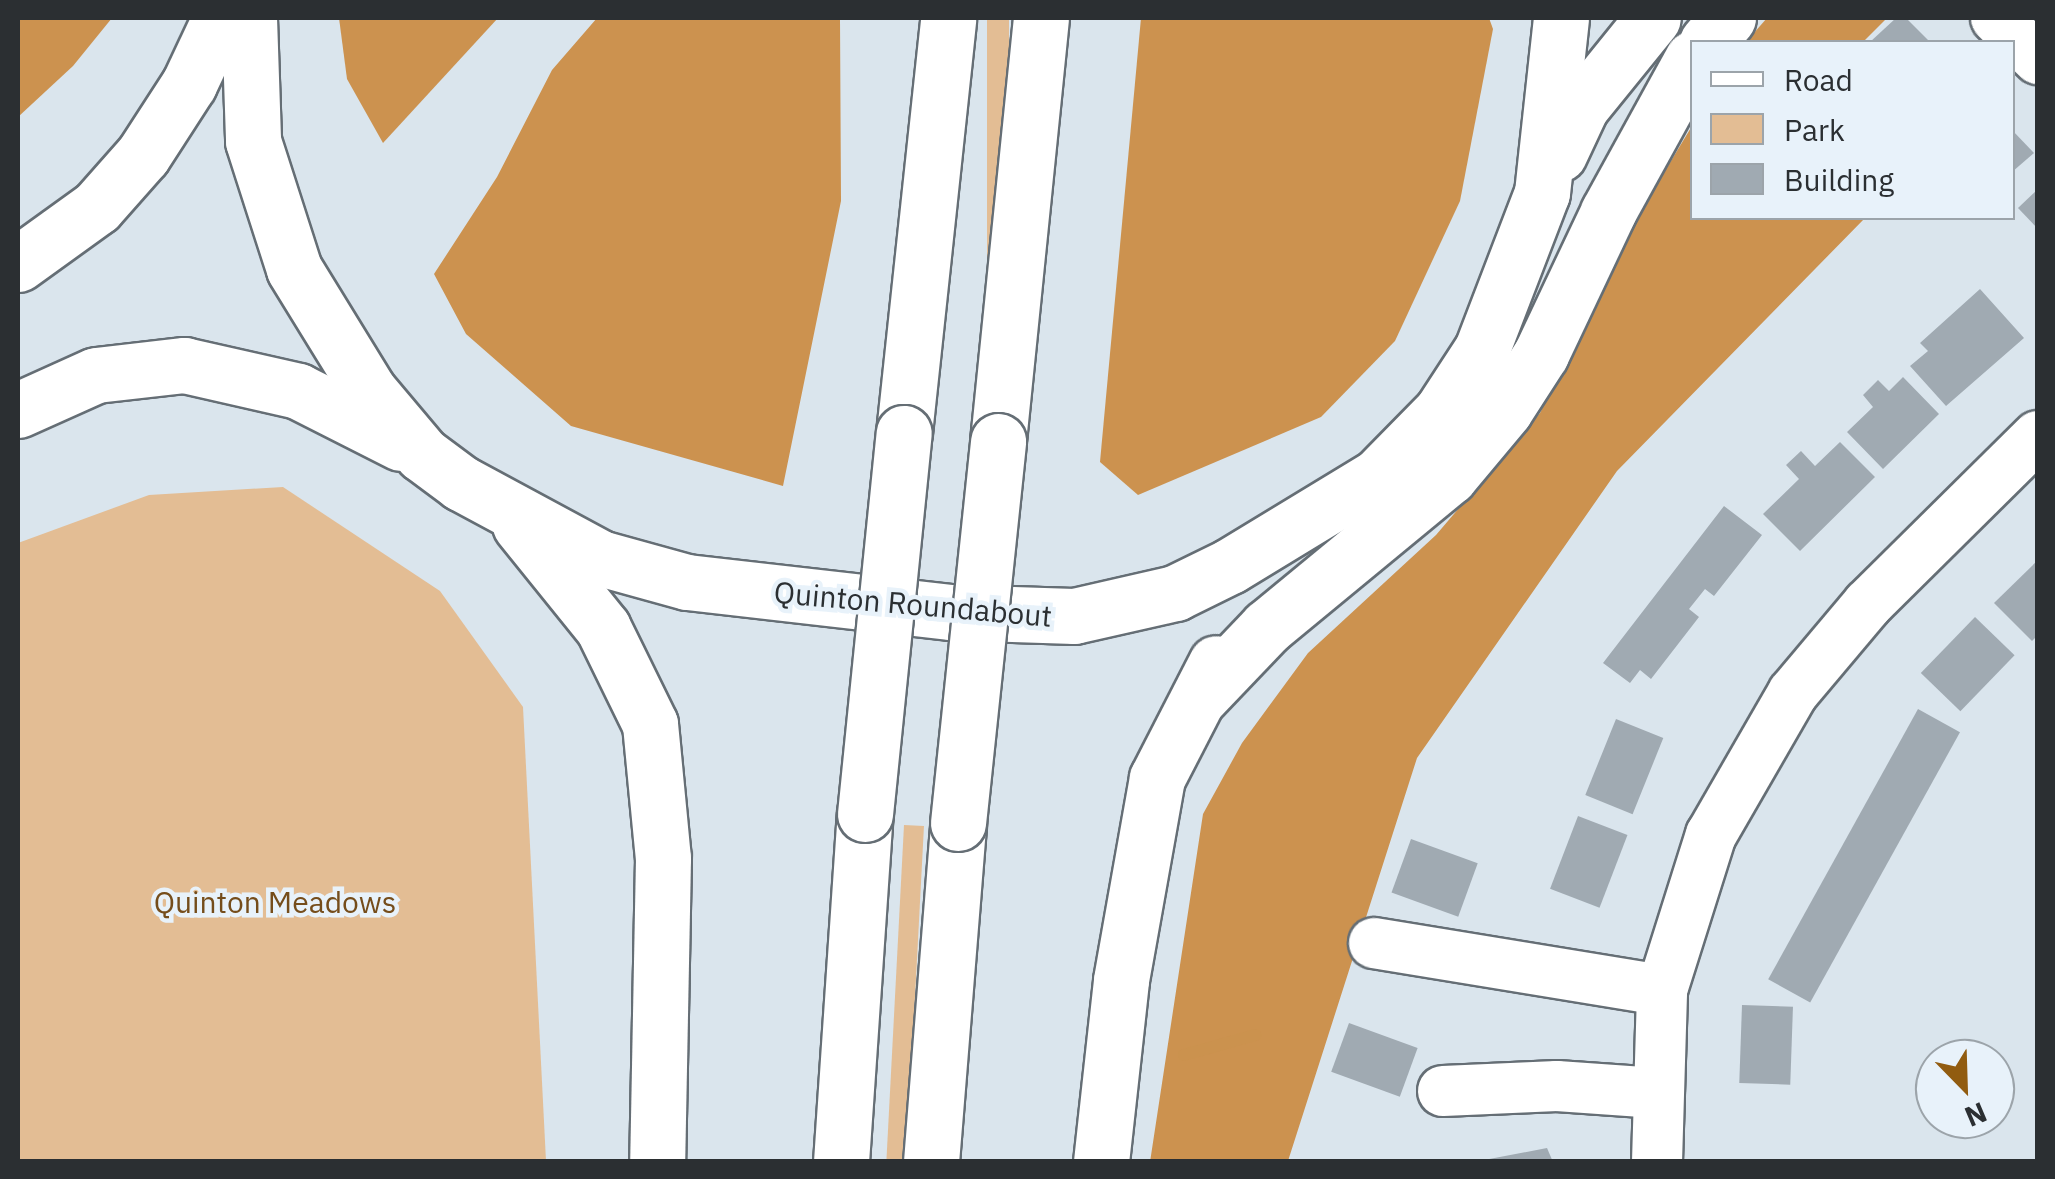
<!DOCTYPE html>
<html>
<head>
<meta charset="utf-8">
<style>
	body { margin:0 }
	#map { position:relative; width:2055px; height:1179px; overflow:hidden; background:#dae5ed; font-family:"IBM Plex Sans",sans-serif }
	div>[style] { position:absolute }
	.green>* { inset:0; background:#e3bd94; transform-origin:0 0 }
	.forest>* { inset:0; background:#cc924f }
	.stream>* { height:12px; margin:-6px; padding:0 6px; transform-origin:6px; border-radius:6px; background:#cb924e }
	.building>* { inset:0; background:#a0aab2; transform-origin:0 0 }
	.roads { filter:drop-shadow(2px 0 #656e75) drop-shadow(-2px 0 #656e75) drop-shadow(0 2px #656e75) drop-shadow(0 -2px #656e75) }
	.minor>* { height:50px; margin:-25px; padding:0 25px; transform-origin:25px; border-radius:25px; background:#fff }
	.highway>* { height:55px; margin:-27.5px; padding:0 27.5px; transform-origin:27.5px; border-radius:27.5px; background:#fff }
	.bridges { filter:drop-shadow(2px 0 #656e75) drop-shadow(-2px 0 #656e75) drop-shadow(0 2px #656e75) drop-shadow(0 -2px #656e75) }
	.highway-bridge>* { height:55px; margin:-27.5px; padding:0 27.5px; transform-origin:27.5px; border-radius:27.5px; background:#fff }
	span { translate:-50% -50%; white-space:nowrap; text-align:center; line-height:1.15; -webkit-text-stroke:9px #e8f2fa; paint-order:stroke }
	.street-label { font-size:30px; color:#2b2f32 }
	.park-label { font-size:30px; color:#754d1b }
	.frame { position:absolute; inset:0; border:20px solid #2b2f32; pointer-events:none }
	.legend { position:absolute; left:1690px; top:40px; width:325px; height:180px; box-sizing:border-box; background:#e8f2fa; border:2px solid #9ca4aa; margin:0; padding:12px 18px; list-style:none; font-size:30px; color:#2b2f32 }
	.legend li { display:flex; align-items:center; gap:20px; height:50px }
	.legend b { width:50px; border:2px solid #9ca4aa }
	.north { position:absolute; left:1915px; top:1039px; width:100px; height:100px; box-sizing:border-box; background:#e8f2fa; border:2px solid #9ca4aa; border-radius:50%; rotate:157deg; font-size:28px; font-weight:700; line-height:40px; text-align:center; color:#2b2f32 }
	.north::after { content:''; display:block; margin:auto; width:35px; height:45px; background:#915c10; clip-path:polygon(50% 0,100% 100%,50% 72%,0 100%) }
</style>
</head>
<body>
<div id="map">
	<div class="green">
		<i style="left:987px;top:18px;width:22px;height:404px"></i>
		<i style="clip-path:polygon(283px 487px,440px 591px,523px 707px,546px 1161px,18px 1161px,18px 543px,149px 495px)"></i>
		<i style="left:904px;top:825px;width:20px;height:337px;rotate:3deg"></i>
	</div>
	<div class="forest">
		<i style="clip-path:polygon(18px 18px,112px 18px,73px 66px,18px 117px)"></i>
		<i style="clip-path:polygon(339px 18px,498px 18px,383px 143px,347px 79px)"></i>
		<i style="clip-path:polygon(597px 18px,840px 18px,841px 201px,783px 486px,571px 426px,466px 334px,434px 274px,497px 177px,552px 70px)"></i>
		<i style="clip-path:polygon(1141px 18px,1489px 18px,1493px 29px,1460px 201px,1395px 341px,1321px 417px,1138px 495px,1100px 462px)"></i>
		<i style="clip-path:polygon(1767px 18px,1887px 18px,1863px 42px,1746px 42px)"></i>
		<i style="clip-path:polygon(1692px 126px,1692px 218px,1865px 218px,1617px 471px,1417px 758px,1288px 1161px,1150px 1162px,1203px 814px,1242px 743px,1308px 653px,1436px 535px,1540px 413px,1633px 224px)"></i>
	</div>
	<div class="stream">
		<i style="left:1184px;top:1055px;width:74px;rotate:-15.7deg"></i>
	</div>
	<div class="building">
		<i style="clip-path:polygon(1896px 18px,1906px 18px,1930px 42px,1870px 42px)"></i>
		<i style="clip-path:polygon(2012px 130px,2034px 153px,2012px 172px)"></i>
		<i style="clip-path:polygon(2038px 189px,2038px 229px,2018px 208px)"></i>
		<i style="clip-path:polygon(1980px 289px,2024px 338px,1946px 406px,1910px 366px,1928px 351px,1920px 343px)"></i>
		<i style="clip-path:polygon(1903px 377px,1939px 414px,1883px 469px,1847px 432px,1873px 407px,1863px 395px,1878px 380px,1889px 391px)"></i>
		<i style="clip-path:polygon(1840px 442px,1875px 477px,1800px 551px,1763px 514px,1799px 479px,1786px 465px,1801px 451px,1815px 466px)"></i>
		<i style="clip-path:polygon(1724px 506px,1762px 535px,1714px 596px,1705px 589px,1689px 609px,1699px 617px,1651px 679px,1640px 670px,1630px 683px,1603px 663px)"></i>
		<i style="clip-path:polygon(2038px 560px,2038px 635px,2032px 641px,1994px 603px)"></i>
		<i style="left:1975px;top:617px;width:55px;height:78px;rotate:44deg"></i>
		<i style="left:1918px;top:709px;width:48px;height:309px;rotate:29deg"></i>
		<i style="left:1616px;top:719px;width:51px;height:82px;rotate:22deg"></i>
		<i style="left:1578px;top:816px;width:53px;height:78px;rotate:21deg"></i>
		<i style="left:1411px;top:839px;width:71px;height:57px;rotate:20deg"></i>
		<i style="left:1742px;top:1005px;width:51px;height:78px;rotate:2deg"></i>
		<i style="left:1349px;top:1023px;width:73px;height:52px;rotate:20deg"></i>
		<i style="clip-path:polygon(1547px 1148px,1553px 1162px,1484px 1162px,1484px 1160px)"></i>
	</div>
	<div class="roads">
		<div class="minor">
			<i style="left:1996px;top:18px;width:59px;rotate:44.3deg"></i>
			<i style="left:1374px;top:943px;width:292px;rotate:9.3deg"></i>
			<i style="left:1443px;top:1091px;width:114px;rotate:-2.5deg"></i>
			<i style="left:1557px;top:1086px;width:100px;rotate:4deg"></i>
			<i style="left:1657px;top:1162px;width:172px;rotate:-88.3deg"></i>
			<i style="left:1662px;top:990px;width:163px;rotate:-72.5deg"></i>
			<i style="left:1711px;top:835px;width:164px;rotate:-60deg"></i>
			<i style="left:1793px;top:693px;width:116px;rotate:-49.9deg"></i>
			<i style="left:1868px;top:604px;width:239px;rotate:-44.7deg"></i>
		</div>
		<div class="highway">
			<i style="left:249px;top:18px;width:123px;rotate:88.1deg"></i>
			<i style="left:253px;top:141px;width:134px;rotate:72.2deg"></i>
			<i style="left:294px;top:269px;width:143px;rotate:58.4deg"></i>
			<i style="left:369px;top:391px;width:82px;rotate:49.9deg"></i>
			<i style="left:422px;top:454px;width:49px;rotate:36.6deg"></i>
			<i style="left:461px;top:483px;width:158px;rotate:28.3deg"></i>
			<i style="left:600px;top:558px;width:90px;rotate:15.4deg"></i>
			<i style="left:687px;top:582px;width:266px;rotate:6.5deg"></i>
			<i style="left:951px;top:612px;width:123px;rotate:1.9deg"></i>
			<i style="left:1074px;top:616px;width:104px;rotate:-12.8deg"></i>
			<i style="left:1175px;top:593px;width:61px;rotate:-26.1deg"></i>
			<i style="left:1230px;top:566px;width:173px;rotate:-31.3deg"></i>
			<i style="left:1378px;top:476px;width:90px;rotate:-45.5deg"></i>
			<i style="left:1441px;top:412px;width:75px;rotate:-56.9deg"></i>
			<i style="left:1482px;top:349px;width:167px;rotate:-69deg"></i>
			<i style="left:1542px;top:193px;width:176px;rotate:-83.8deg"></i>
			<i style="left:1707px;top:42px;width:32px;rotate:-49deg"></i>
			<i style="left:1559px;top:154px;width:52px;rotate:-64.9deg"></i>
			<i style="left:1581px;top:107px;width:114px;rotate:-51deg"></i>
			<i style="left:18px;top:264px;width:97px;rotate:-35.8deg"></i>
			<i style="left:97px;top:207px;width:69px;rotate:-48.5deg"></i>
			<i style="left:143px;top:155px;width:85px;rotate:-57.1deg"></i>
			<i style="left:189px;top:84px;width:73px;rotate:-64.8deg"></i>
			<i style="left:18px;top:410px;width:85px;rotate:-24.2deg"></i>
			<i style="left:96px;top:375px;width:89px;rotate:-6.5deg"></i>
			<i style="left:184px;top:365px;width:117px;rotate:12.8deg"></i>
			<i style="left:298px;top:391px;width:115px;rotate:26.8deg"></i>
			<i style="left:904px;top:433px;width:417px;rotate:-83.9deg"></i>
			<i style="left:998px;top:441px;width:425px;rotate:-84.2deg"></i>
			<i style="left:520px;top:525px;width:132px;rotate:51.1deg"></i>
			<i style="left:603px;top:628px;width:107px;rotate:63.9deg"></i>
			<i style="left:650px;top:724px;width:135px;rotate:84.5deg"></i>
			<i style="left:663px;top:858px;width:304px;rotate:91.1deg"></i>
			<i style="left:1201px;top:696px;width:95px;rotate:-46.3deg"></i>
			<i style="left:1267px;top:627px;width:236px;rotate:-39.5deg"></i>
			<i style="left:1449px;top:477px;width:87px;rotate:-50.1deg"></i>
			<i style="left:1505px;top:410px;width:67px;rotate:-57.3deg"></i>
			<i style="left:1541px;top:354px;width:157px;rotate:-64.7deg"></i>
			<i style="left:1608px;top:212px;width:175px;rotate:-61.2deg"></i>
			<i style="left:841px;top:1162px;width:349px;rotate:-86.1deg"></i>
			<i style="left:931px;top:1162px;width:340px;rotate:-85.4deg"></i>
			<i style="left:1101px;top:1162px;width:183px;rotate:-83.7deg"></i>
			<i style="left:1121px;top:980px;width:205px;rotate:-79.9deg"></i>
			<i style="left:1157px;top:778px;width:129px;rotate:-62.8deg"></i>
		</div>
	</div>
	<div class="bridges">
		<div class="highway-bridge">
			<i style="left:865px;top:814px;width:383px;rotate:-84.2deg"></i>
			<i style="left:958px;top:823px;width:384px;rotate:-84deg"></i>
		</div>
	</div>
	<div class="street-label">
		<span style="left:913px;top:604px;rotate:5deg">Quinton Roundabout</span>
	</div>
	<div class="park-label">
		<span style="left:275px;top:902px">Quinton Meadows</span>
	</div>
	<div class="frame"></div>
	<ul class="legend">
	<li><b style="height:12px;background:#fff"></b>Road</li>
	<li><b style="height:28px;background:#e3bd94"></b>Park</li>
	<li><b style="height:28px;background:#a0aab2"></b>Building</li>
	</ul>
	<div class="north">N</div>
</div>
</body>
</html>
